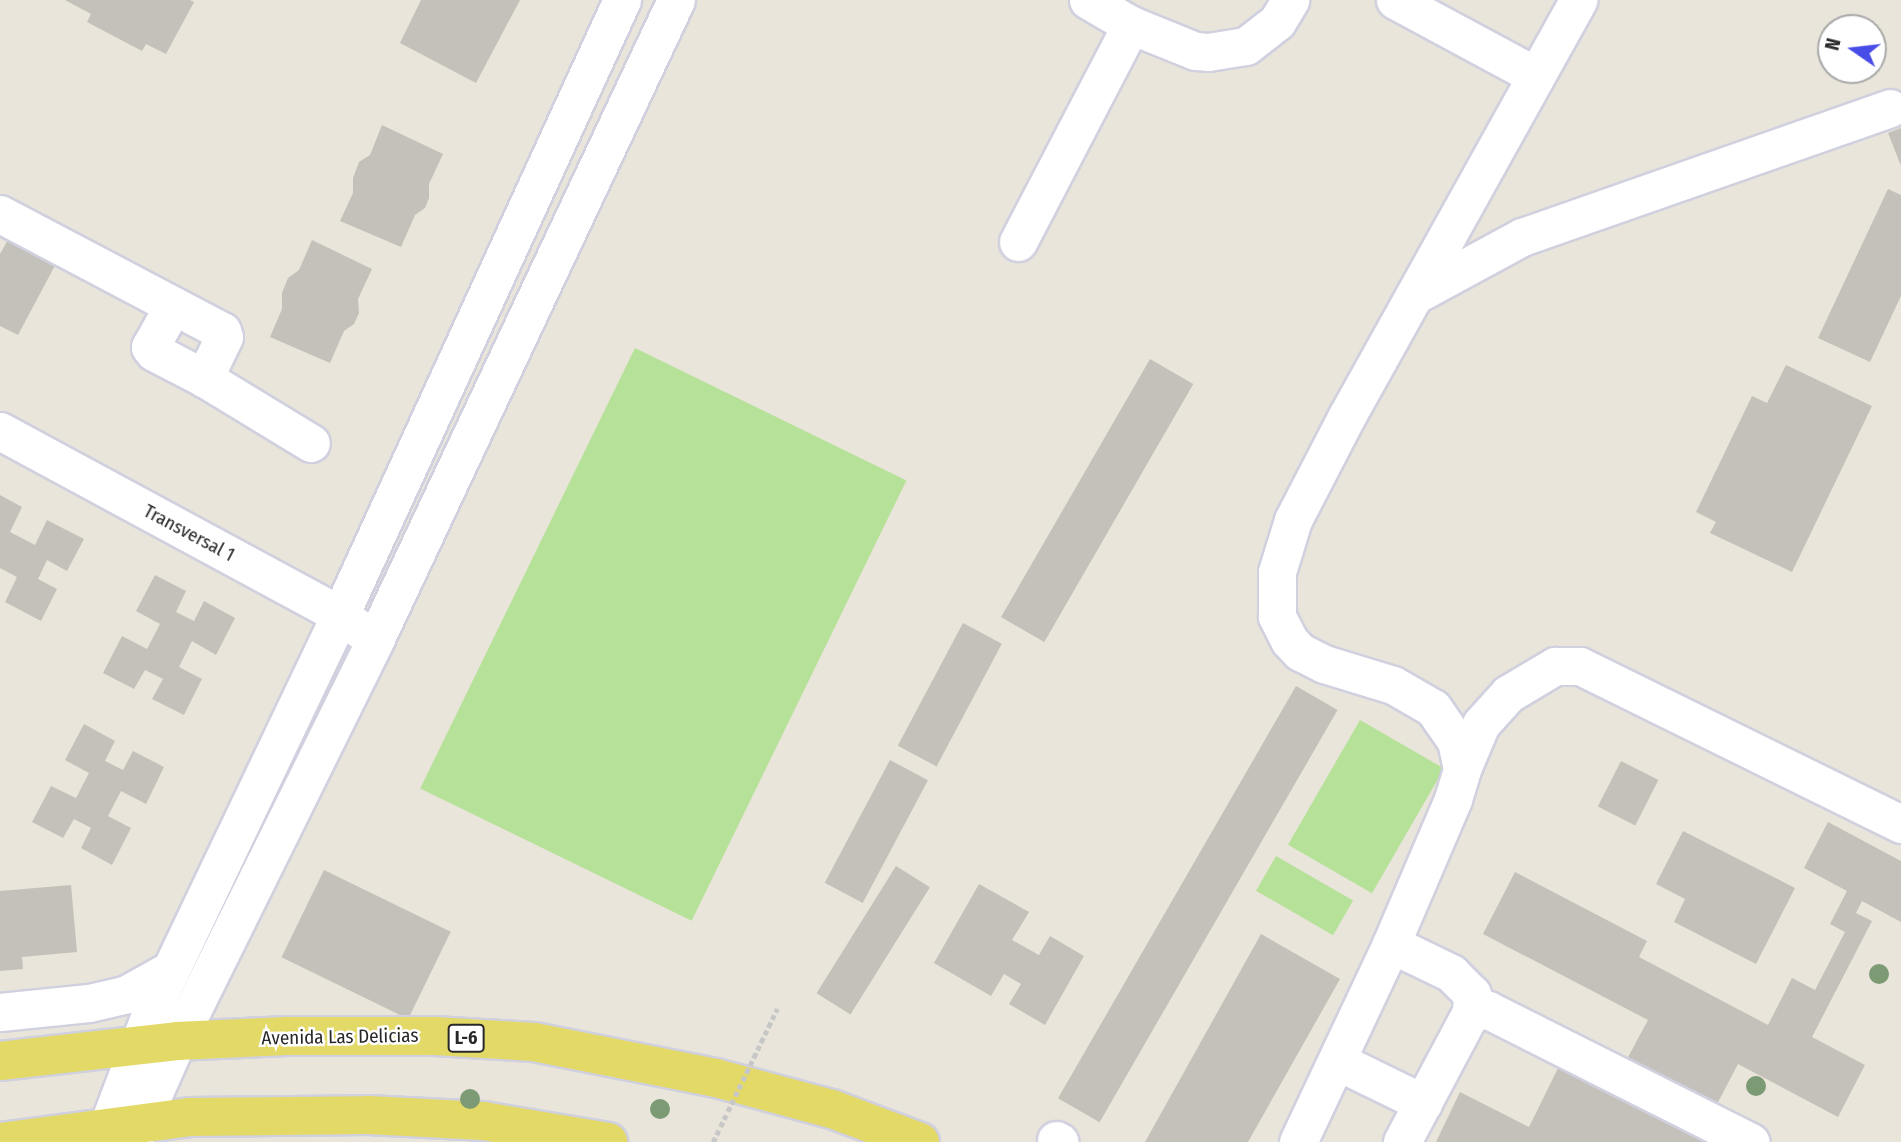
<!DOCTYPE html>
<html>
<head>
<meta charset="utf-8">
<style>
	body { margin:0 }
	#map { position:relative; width:1901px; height:1142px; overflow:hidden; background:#e9e5da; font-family:"Fira Sans Condensed",sans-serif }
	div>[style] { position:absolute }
	.pitch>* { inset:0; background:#b6e198; transform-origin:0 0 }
	.building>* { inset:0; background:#c4c1ba; transform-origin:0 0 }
	.roads { filter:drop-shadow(2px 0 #d0d0df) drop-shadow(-2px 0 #d0d0df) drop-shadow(0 2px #d0d0df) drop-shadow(0 -2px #d0d0df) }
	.minor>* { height:37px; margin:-18.5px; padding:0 18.5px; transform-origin:18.5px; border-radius:18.5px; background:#fff }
	.major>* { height:38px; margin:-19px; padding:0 19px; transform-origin:19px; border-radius:19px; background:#e2d967 }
	.path-bridge>* { height:4.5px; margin-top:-2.25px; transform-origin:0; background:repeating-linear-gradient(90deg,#c7c7c7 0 5px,transparent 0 8.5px) }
	.trees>* { width:20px; height:20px; margin:-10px; border-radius:50%; background:#7c9a74 }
	span { translate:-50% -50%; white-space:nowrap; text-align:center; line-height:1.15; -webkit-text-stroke:5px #fff; paint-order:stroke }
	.shield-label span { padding:2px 5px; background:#fff; border:2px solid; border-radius:5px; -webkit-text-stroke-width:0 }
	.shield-label { font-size:18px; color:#282828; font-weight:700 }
	.street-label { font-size:19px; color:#282828 }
	.north { position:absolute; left:1817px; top:14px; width:70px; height:70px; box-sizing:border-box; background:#fff; border:2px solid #a9a9a9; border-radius:50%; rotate:284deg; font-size:19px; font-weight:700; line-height:28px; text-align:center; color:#282828 }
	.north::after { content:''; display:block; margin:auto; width:24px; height:32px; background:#494de7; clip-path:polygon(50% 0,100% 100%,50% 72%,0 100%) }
</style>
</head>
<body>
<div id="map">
	<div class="pitch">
		<i style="left:635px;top:348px;width:302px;height:490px;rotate:26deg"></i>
		<i style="left:1360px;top:720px;width:97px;height:144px;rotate:30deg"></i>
		<i style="left:1276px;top:856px;width:89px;height:40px;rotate:30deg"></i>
	</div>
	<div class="building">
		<i style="clip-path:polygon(65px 0,190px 0,194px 2px,166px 54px,146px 44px,142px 51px,87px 22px,91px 14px)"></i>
		<i style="clip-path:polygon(421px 0,520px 0,476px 83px,400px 43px)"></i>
		<i style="clip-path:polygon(382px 125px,443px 154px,429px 184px,429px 198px,425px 208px,415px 215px,401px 247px,340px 221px,353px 193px,353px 178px,359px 162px,370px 155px)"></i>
		<i style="clip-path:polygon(1901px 128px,1901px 166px,1888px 133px)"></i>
		<i style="clip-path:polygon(1888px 189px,1901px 195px,1901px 296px,1870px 362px,1818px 338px)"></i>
		<i style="clip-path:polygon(14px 229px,59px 258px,18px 335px,0 326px,0 254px)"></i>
		<i style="clip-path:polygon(312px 240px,372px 269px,358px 299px,359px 313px,354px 324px,344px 331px,330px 363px,270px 337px,282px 309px,282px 293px,288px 278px,299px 270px)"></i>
		<i style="left:1150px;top:359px;width:50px;height:298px;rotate:30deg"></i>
		<i style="clip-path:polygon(1786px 365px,1872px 406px,1792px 572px,1710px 533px,1716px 522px,1696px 512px,1752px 396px,1767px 403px)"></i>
		<i style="clip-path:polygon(0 495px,22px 507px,10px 532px,35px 545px,47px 520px,84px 539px,67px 571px,47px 560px,38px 579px,57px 589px,41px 621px,5px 602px,17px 577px,0 568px)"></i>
		<i style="clip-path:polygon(155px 575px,186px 591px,176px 612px,194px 621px,204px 601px,235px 618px,216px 655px,192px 641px,179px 667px,202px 679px,184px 715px,152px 699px,163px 679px,145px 670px,134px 689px,103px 673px,122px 636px,147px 649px,160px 624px,136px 611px)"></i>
		<i style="left:963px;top:623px;width:44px;height:139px;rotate:28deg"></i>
		<i style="left:1296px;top:686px;width:48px;height:476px;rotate:30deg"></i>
		<i style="clip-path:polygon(84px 724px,115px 741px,105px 761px,123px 770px,133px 751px,164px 767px,146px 804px,121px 791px,108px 816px,131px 828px,112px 865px,81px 848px,91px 828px,74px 819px,63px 838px,32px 822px,51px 786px,76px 798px,89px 773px,65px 760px)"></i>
		<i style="left:890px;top:760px;width:43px;height:139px;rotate:28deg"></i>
		<i style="left:1621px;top:761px;width:42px;height:51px;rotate:27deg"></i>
		<i style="clip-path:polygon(1828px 822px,1901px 861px,1901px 922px,1862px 901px,1856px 913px,1872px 921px,1812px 1037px,1865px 1065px,1838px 1117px,1738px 1064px,1715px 1108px,1626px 1061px,1648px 1020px,1483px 934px,1515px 872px,1647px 941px,1639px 957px,1768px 1025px,1792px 978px,1815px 990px,1845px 932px,1830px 924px,1847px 891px,1804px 868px)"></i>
		<i style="clip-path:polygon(1683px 831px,1795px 888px,1756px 964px,1674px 922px,1685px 899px,1656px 884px)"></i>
		<i style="left:896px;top:866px;width:40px;height:150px;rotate:32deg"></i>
		<i style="left:324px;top:870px;width:141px;height:97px;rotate:26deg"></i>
		<i style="clip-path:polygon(979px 884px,1029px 912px,1012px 940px,1039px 955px,1050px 936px,1084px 956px,1045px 1025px,1009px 1004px,1021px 984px,1004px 974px,991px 996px,934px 963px)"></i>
		<i style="clip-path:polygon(71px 885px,77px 952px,22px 957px,23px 969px,0 971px,0 891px)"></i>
		<i style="clip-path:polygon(1261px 934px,1340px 979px,1248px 1142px,1145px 1142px)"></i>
		<i style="clip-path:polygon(1565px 1054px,1731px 1142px,1436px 1142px,1460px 1092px,1529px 1127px)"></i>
	</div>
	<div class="roads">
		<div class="minor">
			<i style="left:1088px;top:0;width:50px;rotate:30.2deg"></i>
			<i style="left:1131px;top:25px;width:69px;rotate:22.1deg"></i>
			<i style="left:1195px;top:51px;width:13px;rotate:4deg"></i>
			<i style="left:1208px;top:52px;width:38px;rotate:-9deg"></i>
			<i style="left:1246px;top:46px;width:39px;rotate:-38deg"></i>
			<i style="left:1277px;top:22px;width:26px;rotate:-59deg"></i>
			<i style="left:1395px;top:0;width:160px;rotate:28.3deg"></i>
			<i style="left:0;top:214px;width:251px;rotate:27.8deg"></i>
			<i style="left:222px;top:331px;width:6px;rotate:72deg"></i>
			<i style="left:224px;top:337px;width:46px;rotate:116deg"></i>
			<i style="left:204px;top:378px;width:125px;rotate:31.3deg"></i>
			<i style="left:1018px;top:242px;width:245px;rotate:-62.5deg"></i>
			<i style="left:1415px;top:295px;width:122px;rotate:-28.5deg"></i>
			<i style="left:1522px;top:237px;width:390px;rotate:-19.3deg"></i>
			<i style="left:173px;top:306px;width:47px;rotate:119.3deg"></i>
			<i style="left:150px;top:347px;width:6px;rotate:51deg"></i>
			<i style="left:154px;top:352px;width:56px;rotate:27.5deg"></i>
			<i style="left:0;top:431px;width:387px;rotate:28.4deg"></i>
			<i style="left:340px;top:615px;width:26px;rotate:36deg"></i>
			<i style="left:1462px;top:769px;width:49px;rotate:-67.1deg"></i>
			<i style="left:1481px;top:724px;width:40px;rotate:-48deg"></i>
			<i style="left:1508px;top:694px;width:55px;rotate:-30.8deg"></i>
			<i style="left:1555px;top:666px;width:25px"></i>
			<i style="left:1580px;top:666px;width:358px;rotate:26.2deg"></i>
			<i style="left:1391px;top:944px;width:67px;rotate:25.8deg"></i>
			<i style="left:1451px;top:973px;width:30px;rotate:45deg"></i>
			<i style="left:1472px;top:994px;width:18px;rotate:93deg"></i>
			<i style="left:1471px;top:1012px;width:147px;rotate:118deg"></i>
			<i style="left:0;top:1012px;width:89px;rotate:-5.8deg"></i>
			<i style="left:89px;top:1003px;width:39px;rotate:-13deg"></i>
			<i style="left:127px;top:994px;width:49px;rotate:-29.2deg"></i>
			<i style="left:1471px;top:1012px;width:17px;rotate:-7deg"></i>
			<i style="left:1488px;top:1010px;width:294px;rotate:26.7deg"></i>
			<i style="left:1337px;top:1061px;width:96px;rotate:26deg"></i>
			<i style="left:107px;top:1128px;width:129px;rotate:-69.2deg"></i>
			<i style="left:153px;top:1007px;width:434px;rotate:-64.5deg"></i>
			<i style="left:340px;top:615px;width:677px;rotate:-65.37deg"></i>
			<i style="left:1056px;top:1140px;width:4px;rotate:27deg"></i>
			<i style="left:132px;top:1142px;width:111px;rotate:-66deg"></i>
			<i style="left:177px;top:1041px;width:447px;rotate:-63.7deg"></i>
			<i style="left:375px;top:640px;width:707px;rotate:-64.81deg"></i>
			<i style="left:1298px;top:1142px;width:219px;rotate:-64.8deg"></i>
			<i style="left:1391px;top:944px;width:158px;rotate:-66.8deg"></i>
			<i style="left:1453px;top:799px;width:31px;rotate:-73deg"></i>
			<i style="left:1462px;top:769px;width:29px;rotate:-102deg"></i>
			<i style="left:1456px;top:741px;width:40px;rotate:-124.9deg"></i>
			<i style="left:1433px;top:708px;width:46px;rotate:-150.1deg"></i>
			<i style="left:1393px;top:685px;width:72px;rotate:-163.1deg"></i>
			<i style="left:1324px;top:664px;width:27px;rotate:-153deg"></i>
			<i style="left:1300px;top:652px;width:16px;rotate:-133deg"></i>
			<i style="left:1289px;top:640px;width:27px;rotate:-117deg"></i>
			<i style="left:1277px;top:616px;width:44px;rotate:-90deg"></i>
			<i style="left:1277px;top:572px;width:54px;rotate:-72.9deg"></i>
			<i style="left:1293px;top:520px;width:119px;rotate:-62.6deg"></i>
			<i style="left:1348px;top:414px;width:474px;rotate:-60.9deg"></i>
		</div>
		<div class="major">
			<i style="left:0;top:1061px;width:178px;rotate:-6.4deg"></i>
			<i style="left:177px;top:1041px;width:110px;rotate:-2.6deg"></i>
			<i style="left:287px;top:1036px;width:148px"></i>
			<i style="left:435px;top:1036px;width:99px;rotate:3.5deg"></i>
			<i style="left:534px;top:1042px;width:186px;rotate:11.2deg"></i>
			<i style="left:716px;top:1078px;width:120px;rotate:15deg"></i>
			<i style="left:832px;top:1109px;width:94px;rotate:20.6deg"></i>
			<i style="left:0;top:1142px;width:191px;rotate:-7.5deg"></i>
			<i style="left:189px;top:1117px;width:179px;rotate:-0.6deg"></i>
			<i style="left:368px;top:1115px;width:116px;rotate:3deg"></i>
			<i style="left:484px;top:1121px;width:126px;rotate:9.6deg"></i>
		</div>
	</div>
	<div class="path-bridge">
		<i style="left:713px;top:1142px;width:148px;rotate:-64.3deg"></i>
	</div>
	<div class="trees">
		<i style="left:1879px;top:974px"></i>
		<i style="left:1756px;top:1086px"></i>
		<i style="left:470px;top:1099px"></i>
		<i style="left:660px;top:1109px"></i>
	</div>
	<div class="shield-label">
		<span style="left:466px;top:1038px">L-6</span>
	</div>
	<div class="street-label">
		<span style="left:189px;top:533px;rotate:28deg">Transversal 1</span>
		<span style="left:340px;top:1037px;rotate:-1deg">Avenida Las Delicias</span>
	</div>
	<div class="north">N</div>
</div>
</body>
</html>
